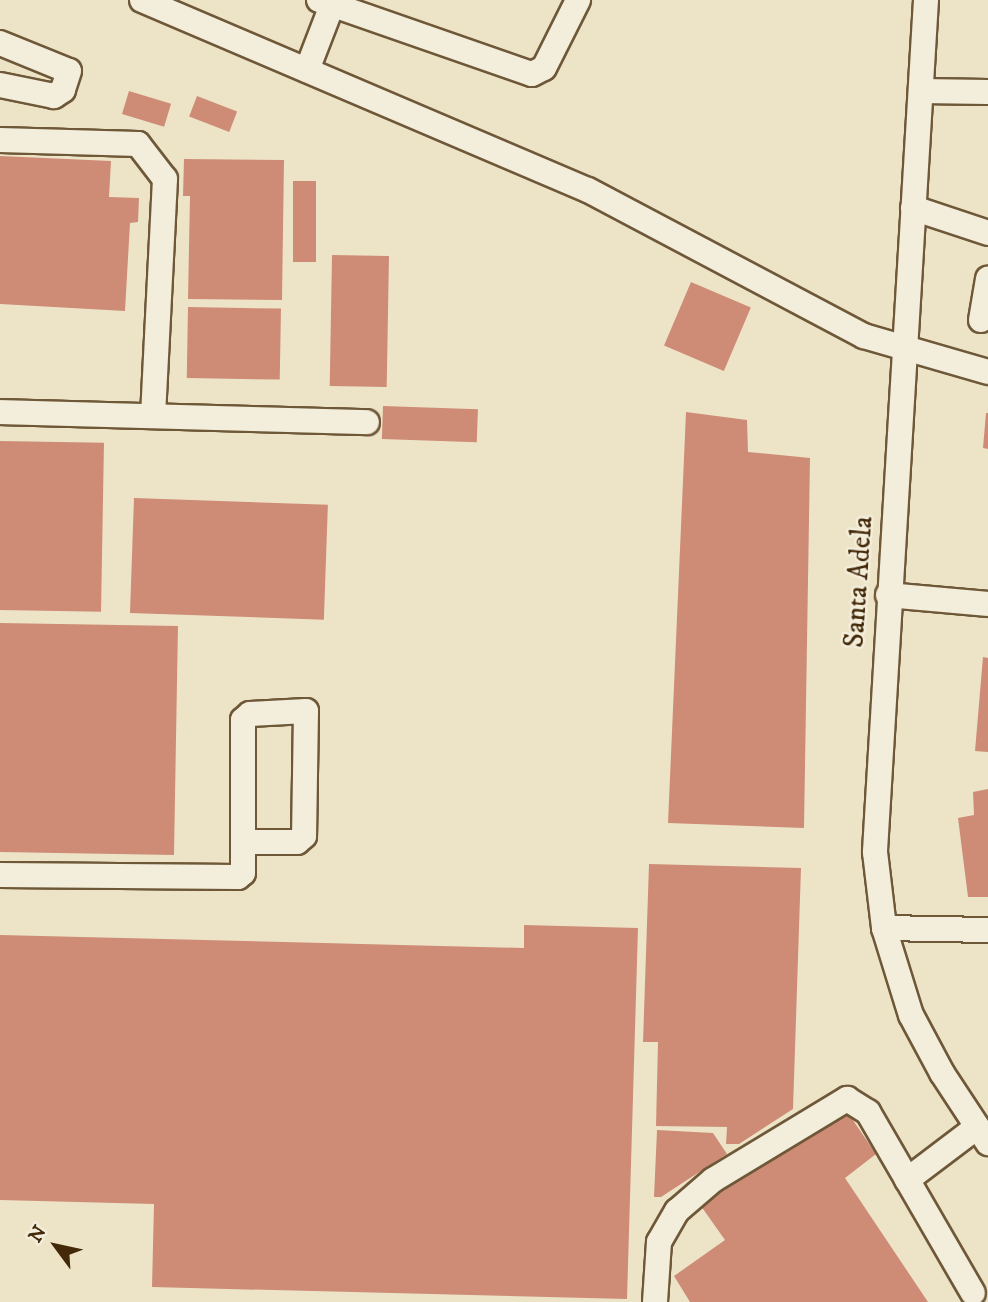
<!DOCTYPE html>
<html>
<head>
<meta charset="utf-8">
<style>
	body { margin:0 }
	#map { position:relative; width:988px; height:1302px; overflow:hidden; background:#ede4c7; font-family:"IM FELL DW Pica",serif }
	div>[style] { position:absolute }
	.building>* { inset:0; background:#ce8c77; transform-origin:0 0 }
	.roads { filter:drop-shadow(2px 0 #6e5838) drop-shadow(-2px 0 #6e5838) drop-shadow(0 2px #6e5838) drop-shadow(0 -2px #6e5838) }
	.minor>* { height:24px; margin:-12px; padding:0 12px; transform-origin:12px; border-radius:12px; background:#f3eddb }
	span { translate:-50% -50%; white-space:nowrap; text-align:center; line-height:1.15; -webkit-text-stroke:5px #f3eddb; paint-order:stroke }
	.street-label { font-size:28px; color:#432909 }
	.north { position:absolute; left:21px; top:1211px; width:70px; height:70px; -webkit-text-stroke:5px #f3eddb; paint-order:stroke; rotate:303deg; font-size:19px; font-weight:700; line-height:28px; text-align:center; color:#432909 }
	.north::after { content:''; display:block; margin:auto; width:24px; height:32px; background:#432909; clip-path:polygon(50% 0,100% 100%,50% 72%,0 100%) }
</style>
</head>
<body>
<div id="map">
	<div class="building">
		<i style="left:129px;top:91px;width:44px;height:24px;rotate:17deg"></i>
		<i style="left:197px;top:96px;width:43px;height:22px;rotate:21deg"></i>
		<i style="clip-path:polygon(0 156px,111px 161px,109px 197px,139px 198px,138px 222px,130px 223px,125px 311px,0 304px)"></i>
		<i style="clip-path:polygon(184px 159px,284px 160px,282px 300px,188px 299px,190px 196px,183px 196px)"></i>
		<i style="left:293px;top:181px;width:23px;height:81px"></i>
		<i style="left:332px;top:255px;width:57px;height:131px;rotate:1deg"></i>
		<i style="left:691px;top:282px;width:65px;height:69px;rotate:23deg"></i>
		<i style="left:188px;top:307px;width:93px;height:71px;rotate:1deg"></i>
		<i style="left:383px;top:406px;width:95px;height:33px;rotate:2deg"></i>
		<i style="clip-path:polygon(686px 412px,747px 420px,748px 452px,810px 458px,804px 828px,668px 823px)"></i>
		<i style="clip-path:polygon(986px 413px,988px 413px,988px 449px,983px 448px)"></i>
		<i style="left:0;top:441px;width:104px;height:169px;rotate:1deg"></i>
		<i style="left:134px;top:498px;width:194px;height:115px;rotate:2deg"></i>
		<i style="left:0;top:623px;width:178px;height:229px;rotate:1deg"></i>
		<i style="clip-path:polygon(983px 657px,988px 658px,988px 752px,975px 751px)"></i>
		<i style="clip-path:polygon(988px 789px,988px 897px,968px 897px,958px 818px,974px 815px,973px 792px)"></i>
		<i style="clip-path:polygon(649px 864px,801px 868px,793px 1109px,739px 1144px,726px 1144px,727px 1127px,656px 1126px,658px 1042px,643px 1042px)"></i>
		<i style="clip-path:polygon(524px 925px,638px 928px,627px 1299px,152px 1287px,154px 1204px,0 1200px,0 935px,524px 948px)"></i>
		<i style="clip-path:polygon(844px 1107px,876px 1154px,845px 1178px,928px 1302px,690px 1302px,674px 1276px,725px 1240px,696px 1199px)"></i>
		<i style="clip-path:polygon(657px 1130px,713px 1133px,727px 1154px,661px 1197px,654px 1197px)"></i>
	</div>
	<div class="roads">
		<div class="minor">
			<i style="left:142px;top:0;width:485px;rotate:23.1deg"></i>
			<i style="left:588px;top:190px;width:312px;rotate:27.9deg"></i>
			<i style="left:864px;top:336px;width:129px;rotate:16.2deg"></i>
			<i style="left:319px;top:0;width:225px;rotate:19.2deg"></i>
			<i style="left:532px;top:74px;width:13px;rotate:-27deg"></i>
			<i style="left:544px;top:68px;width:76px;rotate:-63.4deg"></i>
			<i style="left:926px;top:0;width:854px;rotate:93.43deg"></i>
			<i style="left:875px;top:852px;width:77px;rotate:83.2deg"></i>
			<i style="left:884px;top:928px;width:91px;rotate:72.8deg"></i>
			<i style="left:911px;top:1015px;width:66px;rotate:61.9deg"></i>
			<i style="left:942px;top:1073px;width:84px;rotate:56.7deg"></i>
			<i style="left:0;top:43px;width:74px;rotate:22.1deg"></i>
			<i style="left:69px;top:71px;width:20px;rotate:108deg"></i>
			<i style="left:63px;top:90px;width:11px;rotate:146deg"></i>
			<i style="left:54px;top:96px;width:55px;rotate:-168.5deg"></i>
			<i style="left:307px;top:70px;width:75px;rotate:-68.9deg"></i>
			<i style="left:921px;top:91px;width:67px;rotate:0.9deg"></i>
			<i style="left:0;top:140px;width:138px;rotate:1.7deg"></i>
			<i style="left:138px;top:144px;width:44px;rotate:52.4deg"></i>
			<i style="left:165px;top:179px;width:237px;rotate:92.9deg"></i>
			<i style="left:913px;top:208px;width:79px;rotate:18.4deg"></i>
			<i style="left:981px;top:320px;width:42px;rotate:-80.3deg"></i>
			<i style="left:0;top:412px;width:367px;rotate:1.6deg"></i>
			<i style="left:888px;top:595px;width:100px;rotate:5.1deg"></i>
			<i style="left:0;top:875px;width:238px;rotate:0.5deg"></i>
			<i style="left:238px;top:877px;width:6px;rotate:-39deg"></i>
			<i style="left:243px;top:873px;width:153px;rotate:-90deg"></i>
			<i style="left:243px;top:720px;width:9px;rotate:-41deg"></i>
			<i style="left:250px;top:714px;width:56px;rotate:-3.1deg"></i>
			<i style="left:306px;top:711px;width:125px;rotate:90.9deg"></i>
			<i style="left:304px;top:836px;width:9px;rotate:139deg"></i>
			<i style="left:297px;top:842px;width:54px;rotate:180deg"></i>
			<i style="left:884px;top:928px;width:104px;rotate:1.1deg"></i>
			<i style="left:907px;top:1180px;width:88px;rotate:-37.1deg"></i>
			<i style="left:655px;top:1302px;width:60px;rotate:-86.2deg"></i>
			<i style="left:659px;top:1242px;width:36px;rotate:-60deg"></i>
			<i style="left:677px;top:1211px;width:48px;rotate:-40.7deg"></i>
			<i style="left:713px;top:1180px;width:157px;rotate:-31.2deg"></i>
			<i style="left:847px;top:1099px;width:25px;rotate:32deg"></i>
			<i style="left:868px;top:1112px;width:209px;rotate:59.9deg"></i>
		</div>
	</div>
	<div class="street-label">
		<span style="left:859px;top:582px;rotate:-86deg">Santa Adela</span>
	</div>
	<div class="north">N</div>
</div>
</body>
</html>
